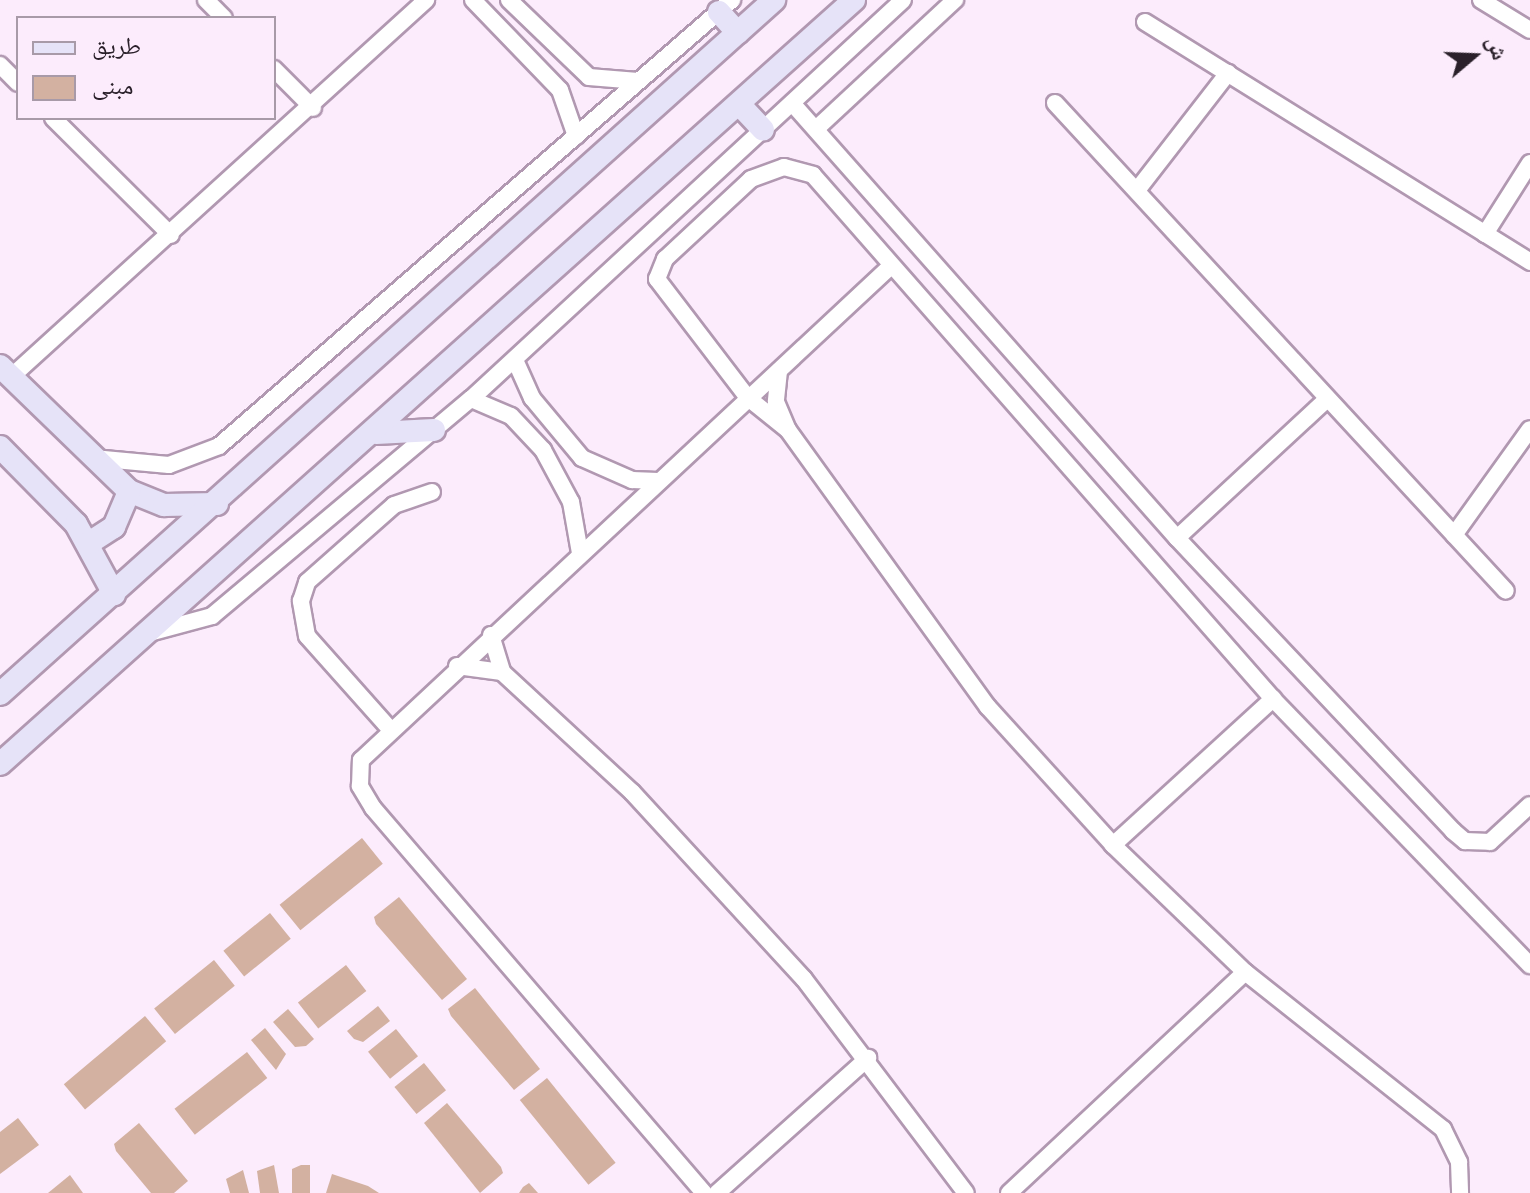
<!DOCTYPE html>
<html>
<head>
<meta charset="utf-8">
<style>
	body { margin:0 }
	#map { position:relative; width:1530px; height:1193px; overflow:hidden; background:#fcecfc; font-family:Cabin,"Noto Naskh Arabic",sans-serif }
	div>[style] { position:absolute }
	.building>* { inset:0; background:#d3b1a1; transform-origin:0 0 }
	.roads { filter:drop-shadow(2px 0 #b198b1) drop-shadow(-2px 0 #b198b1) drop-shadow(0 2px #b198b1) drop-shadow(0 -2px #b198b1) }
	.street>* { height:16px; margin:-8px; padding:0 8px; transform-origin:8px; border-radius:8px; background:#fff }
	.secondary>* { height:22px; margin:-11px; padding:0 11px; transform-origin:11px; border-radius:11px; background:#e6e3f8 }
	span { translate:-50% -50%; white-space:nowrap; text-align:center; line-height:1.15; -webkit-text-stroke:6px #fcecfc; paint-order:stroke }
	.legend { position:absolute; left:16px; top:16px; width:260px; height:104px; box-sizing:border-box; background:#fcecfc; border:2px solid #a89aa8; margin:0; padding:10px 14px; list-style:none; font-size:24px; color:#2a202a }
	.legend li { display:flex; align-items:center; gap:16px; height:40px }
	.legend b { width:40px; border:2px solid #a89aa8 }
	.north { position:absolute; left:1434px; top:16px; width:80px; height:80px; -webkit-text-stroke:6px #fcecfc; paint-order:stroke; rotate:71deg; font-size:22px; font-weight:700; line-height:32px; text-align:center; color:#2a202a }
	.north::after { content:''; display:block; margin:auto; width:28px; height:36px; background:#2a202a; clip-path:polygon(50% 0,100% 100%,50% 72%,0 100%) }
</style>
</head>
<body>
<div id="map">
	<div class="building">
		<i style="left:362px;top:838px;width:33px;height:106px;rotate:51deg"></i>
		<i style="clip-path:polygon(399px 897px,467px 979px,442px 1000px,376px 924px,374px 917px)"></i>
		<i style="left:270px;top:913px;width:33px;height:60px;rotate:51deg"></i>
		<i style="left:214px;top:960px;width:33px;height:77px;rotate:51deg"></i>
		<i style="left:346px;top:965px;width:33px;height:61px;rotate:52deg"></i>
		<i style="clip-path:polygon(475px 988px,540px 1069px,514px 1090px,451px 1016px,448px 1009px)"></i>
		<i style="clip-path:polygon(378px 1006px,390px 1021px,363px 1042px,354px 1039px,347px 1031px)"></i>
		<i style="clip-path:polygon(288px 1009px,314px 1039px,306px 1046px,295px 1047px,273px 1022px)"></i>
		<i style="left:145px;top:1016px;width:33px;height:106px;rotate:50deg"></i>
		<i style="clip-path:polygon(265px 1028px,286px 1054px,276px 1070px,251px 1040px)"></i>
		<i style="left:396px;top:1029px;width:35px;height:36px;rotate:51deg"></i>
		<i style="left:247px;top:1052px;width:33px;height:92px;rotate:52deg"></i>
		<i style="left:424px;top:1063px;width:35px;height:38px;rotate:51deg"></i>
		<i style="left:547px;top:1078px;width:109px;height:35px;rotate:51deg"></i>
		<i style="clip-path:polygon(447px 1103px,501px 1167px,503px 1173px,480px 1193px,424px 1123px)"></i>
		<i style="clip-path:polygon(18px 1118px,39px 1145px,0 1174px,0 1132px)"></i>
		<i style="clip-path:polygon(139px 1123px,188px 1181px,174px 1193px,151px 1193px,116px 1151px,114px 1144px)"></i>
		<i style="clip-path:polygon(274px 1165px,279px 1193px,260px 1193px,257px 1171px)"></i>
		<i style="clip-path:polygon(301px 1165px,310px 1165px,310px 1193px,292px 1193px,292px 1169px)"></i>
		<i style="clip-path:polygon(243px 1170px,249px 1193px,230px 1193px,226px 1179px)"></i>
		<i style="clip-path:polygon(332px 1174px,368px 1186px,379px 1193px,326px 1193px)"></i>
		<i style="clip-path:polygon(70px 1175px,83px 1193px,48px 1193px)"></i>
		<i style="clip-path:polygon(529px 1183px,538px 1193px,519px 1193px,523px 1187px)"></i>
	</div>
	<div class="roads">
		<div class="street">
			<i style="left:206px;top:0;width:25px;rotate:45deg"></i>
			<i style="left:473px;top:0;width:125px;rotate:46deg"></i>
			<i style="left:560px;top:90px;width:49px;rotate:70.8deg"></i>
			<i style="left:509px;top:0;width:111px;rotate:43.9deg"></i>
			<i style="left:589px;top:77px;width:49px;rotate:4.7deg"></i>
			<i style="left:1481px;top:0;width:57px;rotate:31.5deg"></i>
			<i style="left:1145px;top:22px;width:454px;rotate:31.9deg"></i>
			<i style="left:0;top:65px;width:25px;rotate:45deg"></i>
			<i style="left:274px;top:69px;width:55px;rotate:45deg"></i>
			<i style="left:792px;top:103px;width:581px;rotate:48.49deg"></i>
			<i style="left:1177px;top:538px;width:403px;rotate:46.7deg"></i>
			<i style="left:1453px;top:831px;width:16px;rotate:40deg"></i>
			<i style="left:1465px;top:841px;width:25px;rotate:2deg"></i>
			<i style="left:1490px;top:842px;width:54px;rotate:-42.8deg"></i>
			<i style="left:1055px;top:103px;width:664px;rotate:47.26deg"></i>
			<i style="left:53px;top:118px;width:166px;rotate:44.8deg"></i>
			<i style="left:816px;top:129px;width:190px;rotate:-42.9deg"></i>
			<i style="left:1138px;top:189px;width:147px;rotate:-52.2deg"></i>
			<i style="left:1485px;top:234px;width:84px;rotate:-57.6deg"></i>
			<i style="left:515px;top:360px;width:42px;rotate:65.9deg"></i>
			<i style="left:532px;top:398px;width:78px;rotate:50.2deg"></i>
			<i style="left:582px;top:458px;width:55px;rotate:23.7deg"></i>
			<i style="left:632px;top:480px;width:26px;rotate:2deg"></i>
			<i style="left:779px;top:371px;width:31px;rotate:96deg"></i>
			<i style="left:776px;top:402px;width:30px;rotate:67deg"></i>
			<i style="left:788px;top:430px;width:342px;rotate:54.2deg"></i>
			<i style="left:988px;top:707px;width:186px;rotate:47.8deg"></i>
			<i style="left:1113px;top:845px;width:183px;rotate:43.9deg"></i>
			<i style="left:1245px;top:972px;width:253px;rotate:38.4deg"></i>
			<i style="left:1443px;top:1129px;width:37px;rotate:64deg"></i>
			<i style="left:1459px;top:1162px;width:31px;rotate:88deg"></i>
			<i style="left:11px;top:377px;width:561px;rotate:-42.25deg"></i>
			<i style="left:471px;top:399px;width:43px;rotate:23deg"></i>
			<i style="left:511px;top:416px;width:47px;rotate:46.7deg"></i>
			<i style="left:543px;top:450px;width:59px;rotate:61.7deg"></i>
			<i style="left:571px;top:502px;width:52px;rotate:80deg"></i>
			<i style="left:788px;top:430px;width:51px;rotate:-141.3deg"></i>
			<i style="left:748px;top:398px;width:150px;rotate:-127.4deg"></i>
			<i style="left:657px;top:279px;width:22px;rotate:-68deg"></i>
			<i style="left:665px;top:259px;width:117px;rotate:-42.9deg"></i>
			<i style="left:751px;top:179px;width:35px;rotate:-20deg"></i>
			<i style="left:784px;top:167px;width:30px;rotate:15deg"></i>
			<i style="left:813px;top:175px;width:697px;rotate:48.72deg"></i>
			<i style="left:1273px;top:699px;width:370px;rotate:46deg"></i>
			<i style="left:93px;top:458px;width:76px;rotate:5.3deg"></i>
			<i style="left:169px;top:465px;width:53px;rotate:-20.8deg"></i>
			<i style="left:219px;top:446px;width:680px;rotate:-41deg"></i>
			<i style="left:1454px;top:535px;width:130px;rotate:-54.4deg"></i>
			<i style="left:1177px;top:538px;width:203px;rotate:-42.8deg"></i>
			<i style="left:153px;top:632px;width:61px;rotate:-15.2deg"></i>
			<i style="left:212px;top:616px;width:338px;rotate:-40deg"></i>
			<i style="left:471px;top:399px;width:588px;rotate:-42.73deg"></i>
			<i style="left:491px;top:635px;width:39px;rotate:73deg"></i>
			<i style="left:457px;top:666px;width:45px;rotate:7.6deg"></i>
			<i style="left:502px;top:672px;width:177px;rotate:42.7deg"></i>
			<i style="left:632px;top:792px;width:254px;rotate:47.4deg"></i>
			<i style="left:804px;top:979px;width:268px;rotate:52.9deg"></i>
			<i style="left:389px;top:728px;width:123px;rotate:-131.7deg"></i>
			<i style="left:307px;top:636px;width:36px;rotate:-100deg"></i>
			<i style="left:301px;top:601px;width:20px;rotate:-72deg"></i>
			<i style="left:307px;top:582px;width:116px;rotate:-41.5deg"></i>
			<i style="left:394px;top:505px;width:40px;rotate:-18.9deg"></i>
			<i style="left:1113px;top:845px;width:217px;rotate:-42.4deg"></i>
			<i style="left:704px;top:1193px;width:508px;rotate:-130.69deg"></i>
			<i style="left:373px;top:808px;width:26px;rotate:-121deg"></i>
			<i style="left:360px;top:786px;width:26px;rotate:-88deg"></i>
			<i style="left:361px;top:760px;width:725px;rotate:-42.99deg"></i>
			<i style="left:717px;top:1193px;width:203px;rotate:-41.8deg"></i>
			<i style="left:1009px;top:1193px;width:323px;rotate:-43.1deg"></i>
		</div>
		<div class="secondary">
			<i style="left:719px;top:12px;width:28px;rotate:48deg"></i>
			<i style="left:739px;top:104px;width:35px;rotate:47deg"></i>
			<i style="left:0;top:366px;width:180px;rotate:44.1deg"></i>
			<i style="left:129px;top:491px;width:38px;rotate:22deg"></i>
			<i style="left:164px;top:505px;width:53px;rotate:-1.1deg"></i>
			<i style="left:376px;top:433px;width:58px;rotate:-3deg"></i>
			<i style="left:0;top:447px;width:108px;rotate:45.4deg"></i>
			<i style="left:76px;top:524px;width:80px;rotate:61.5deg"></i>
			<i style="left:89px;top:543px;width:30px;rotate:-33deg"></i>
			<i style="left:114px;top:527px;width:39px;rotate:-67deg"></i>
			<i style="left:0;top:694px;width:1040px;rotate:-41.88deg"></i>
			<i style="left:0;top:764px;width:1146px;rotate:-41.82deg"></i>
		</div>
	</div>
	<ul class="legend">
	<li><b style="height:10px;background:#e6e3f8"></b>طريق</li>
	<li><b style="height:22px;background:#d3b1a1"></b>مبنى</li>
	</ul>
	<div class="north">ش</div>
</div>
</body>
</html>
